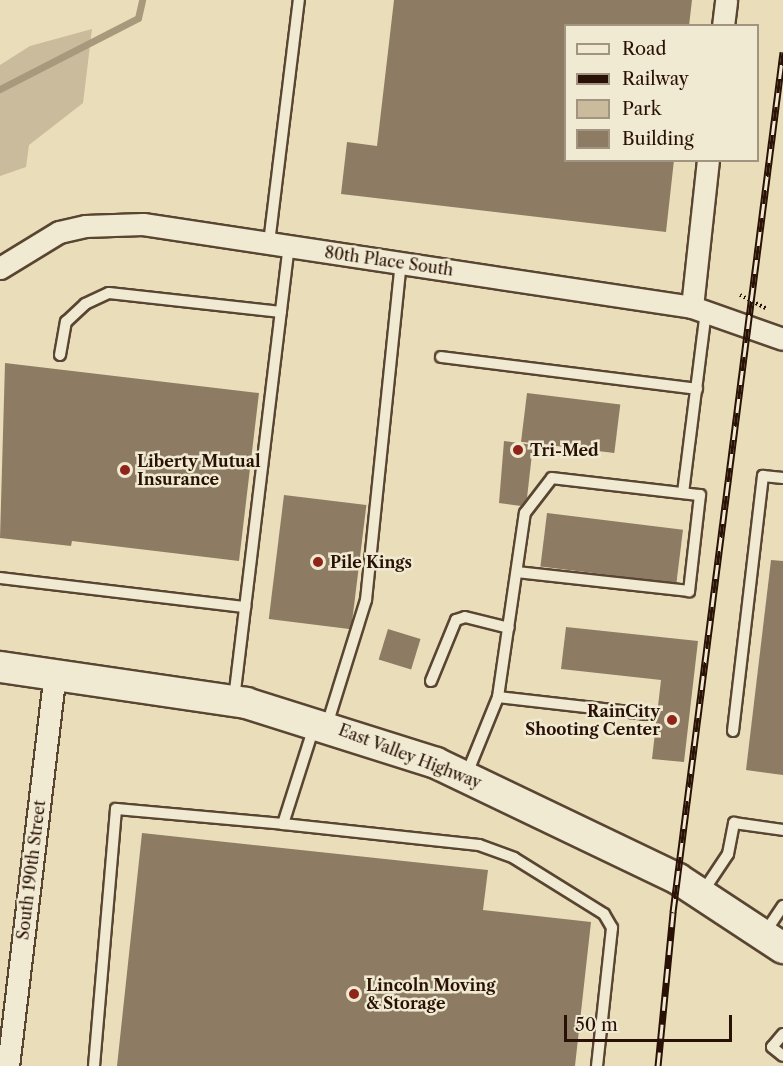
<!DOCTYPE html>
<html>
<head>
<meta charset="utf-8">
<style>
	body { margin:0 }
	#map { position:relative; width:783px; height:1066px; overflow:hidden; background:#eadeba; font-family:"Libre Caslon Text",serif }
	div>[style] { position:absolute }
	.green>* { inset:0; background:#c9bb9b }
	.stream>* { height:7px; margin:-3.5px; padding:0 3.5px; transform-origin:3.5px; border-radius:3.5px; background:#a8997c }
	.building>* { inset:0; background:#8d7c63; transform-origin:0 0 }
	.path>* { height:4px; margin-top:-2px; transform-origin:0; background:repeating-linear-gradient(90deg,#291205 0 1.5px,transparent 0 4.5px) }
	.roads { filter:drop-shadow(2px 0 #594532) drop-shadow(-2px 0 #594532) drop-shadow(0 2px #594532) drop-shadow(0 -2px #594532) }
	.service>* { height:10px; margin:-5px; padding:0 5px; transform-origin:5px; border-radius:5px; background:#f1ead2 }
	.minor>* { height:21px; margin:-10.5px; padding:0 10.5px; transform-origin:10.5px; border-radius:10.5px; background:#f1ead2 }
	.secondary>* { height:30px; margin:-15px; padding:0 15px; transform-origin:15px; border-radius:15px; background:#f1ead2 }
	.rail>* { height:7px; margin-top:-3.5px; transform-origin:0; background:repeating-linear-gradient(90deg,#f1ead2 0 14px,#291205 0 28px); box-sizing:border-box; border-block:2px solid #291205 }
	.dots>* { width:16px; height:16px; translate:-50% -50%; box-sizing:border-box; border:3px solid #f1ead2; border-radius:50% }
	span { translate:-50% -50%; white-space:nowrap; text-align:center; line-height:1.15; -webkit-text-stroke:5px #f1ead2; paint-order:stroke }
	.street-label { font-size:16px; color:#291205 }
	.poi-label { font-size:16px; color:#291205; font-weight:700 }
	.left { translate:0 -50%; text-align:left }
	.right { translate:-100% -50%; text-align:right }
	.legend { position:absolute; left:564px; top:24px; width:195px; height:138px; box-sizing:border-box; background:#f1ead2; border:2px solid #a19480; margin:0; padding:8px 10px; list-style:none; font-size:18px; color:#291205 }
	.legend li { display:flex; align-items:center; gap:12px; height:30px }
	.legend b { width:30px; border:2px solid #a19480 }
	.scale { position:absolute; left:564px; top:1015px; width:168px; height:27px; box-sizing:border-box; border:3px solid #291205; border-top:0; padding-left:8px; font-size:18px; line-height:21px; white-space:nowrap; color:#291205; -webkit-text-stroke:4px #f1ead2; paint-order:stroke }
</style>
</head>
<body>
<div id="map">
	<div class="green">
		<i style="clip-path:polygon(92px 29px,83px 103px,29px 145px,26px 167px,0 176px,0 65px,30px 46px)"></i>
	</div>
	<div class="stream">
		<i style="left:0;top:89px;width:155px;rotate:-27.2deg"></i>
		<i style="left:138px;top:18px;width:18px;rotate:-77deg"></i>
	</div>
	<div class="building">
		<i style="clip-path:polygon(394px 0,692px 0,689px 26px,566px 26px,566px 160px,674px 160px,666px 232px,341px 194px,347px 142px,377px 146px)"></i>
		<i style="clip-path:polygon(5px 363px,259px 393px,239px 561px,72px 541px,71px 546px,0 538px)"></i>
		<i style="left:527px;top:393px;width:94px;height:49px;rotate:7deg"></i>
		<i style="clip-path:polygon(504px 441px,533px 445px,527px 498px,521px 506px,499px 503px)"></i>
		<i style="left:284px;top:495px;width:83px;height:125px;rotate:7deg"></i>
		<i style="left:547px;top:513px;width:137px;height:54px;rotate:7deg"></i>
		<i style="clip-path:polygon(771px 560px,783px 561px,783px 775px,746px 770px)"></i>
		<i style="clip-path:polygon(566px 627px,698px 641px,684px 762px,652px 759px,661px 680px,561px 669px)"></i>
		<i style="left:388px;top:629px;width:34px;height:32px;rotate:17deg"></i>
		<i style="clip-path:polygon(142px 833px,488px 870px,483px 910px,591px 922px,575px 1066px,117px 1066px)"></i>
	</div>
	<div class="path">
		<i style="left:740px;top:295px;width:31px;rotate:27deg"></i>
	</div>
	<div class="roads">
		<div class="service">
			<i style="left:269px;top:243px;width:245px;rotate:-83deg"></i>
			<i style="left:60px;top:355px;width:34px;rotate:-80deg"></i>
			<i style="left:66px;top:322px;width:26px;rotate:-43deg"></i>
			<i style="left:85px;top:304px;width:26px;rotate:-25deg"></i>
			<i style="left:109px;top:293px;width:173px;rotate:6.3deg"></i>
			<i style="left:441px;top:357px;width:258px;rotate:7.1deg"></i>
			<i style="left:683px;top:493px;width:183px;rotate:-82.8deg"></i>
			<i style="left:0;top:578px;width:247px;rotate:6.8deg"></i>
			<i style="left:431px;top:681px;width:66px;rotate:-67.7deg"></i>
			<i style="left:456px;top:620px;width:9px;rotate:-18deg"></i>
			<i style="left:465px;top:617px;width:45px;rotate:14deg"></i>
			<i style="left:498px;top:697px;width:150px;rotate:6.5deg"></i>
			<i style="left:234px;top:699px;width:456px;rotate:-83.1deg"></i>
			<i style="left:327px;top:725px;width:131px;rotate:-72.7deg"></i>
			<i style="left:366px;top:600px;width:339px;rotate:-84.1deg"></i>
			<i style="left:733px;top:731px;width:257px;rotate:-83.3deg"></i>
			<i style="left:763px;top:476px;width:20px;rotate:6deg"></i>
			<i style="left:466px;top:776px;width:85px;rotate:-67.9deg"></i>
			<i style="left:498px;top:697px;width:186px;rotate:-81.7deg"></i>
			<i style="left:525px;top:513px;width:44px;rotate:-52.4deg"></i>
			<i style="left:552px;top:478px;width:149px;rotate:6.6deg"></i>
			<i style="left:700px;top:495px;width:97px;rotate:96.5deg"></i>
			<i style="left:689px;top:591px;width:173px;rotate:-173.7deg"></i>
			<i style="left:283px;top:824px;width:197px;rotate:6.1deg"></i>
			<i style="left:479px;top:845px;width:37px;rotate:20deg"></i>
			<i style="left:514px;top:858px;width:106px;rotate:31.9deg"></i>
			<i style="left:604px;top:914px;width:16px;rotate:60deg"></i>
			<i style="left:612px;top:928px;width:139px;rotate:96.2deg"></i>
			<i style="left:702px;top:893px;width:47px;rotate:-56.3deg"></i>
			<i style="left:728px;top:854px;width:32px;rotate:-79deg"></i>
			<i style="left:734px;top:823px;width:49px;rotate:8.1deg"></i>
			<i style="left:764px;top:934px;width:34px;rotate:-56deg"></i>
			<i style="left:783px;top:1034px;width:17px;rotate:130deg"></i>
			<i style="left:772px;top:1047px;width:14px;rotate:39deg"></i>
			<i style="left:94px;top:1066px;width:258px;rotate:-85.1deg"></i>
			<i style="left:116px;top:809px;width:168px;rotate:5.1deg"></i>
			<i style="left:283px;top:824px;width:102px;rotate:-72.3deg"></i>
		</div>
		<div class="minor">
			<i style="left:723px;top:26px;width:26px;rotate:-83deg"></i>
			<i style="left:0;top:268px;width:69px;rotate:-31.4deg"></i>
			<i style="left:59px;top:232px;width:27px;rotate:-13deg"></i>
			<i style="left:85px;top:226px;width:58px;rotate:-2deg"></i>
			<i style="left:143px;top:224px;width:555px;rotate:8.6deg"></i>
			<i style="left:692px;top:307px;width:96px;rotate:19.4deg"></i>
			<i style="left:692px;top:307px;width:148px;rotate:-83.8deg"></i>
			<i style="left:8px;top:1066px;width:396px;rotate:-83.2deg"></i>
		</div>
		<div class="secondary">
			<i style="left:0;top:667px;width:249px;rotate:8.3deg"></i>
			<i style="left:246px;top:703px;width:199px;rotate:17.5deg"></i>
			<i style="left:436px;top:763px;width:268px;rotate:25.6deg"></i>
			<i style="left:678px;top:879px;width:126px;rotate:33.3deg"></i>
		</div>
	</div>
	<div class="rail">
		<i style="left:658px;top:1066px;width:155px;rotate:-84.4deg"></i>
		<i style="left:673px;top:912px;width:867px;rotate:-82.71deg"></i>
	</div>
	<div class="dots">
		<i style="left:518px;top:450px;background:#8f2418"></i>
		<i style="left:125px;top:470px;background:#8f2418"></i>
		<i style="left:318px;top:562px;background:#8f2418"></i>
		<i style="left:672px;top:720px;background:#8f2418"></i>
		<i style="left:354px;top:994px;background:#8f2418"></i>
	</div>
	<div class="street-label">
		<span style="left:389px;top:261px;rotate:8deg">80th Place South</span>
		<span style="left:410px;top:756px;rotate:21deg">East Valley Highway</span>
		<span style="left:31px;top:870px;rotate:-83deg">South 190th Street</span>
	</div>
	<div class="poi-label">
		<span class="left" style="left:530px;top:450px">Tri-Med</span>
		<span class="left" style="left:137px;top:470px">Liberty Mutual<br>Insurance</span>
		<span class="left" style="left:330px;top:562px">Pile Kings</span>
		<span class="right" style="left:660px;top:720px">RainCity<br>Shooting Center</span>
		<span class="left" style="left:366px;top:994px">Lincoln Moving<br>&amp; Storage</span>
	</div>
	<ul class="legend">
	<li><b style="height:8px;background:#f1ead2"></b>Road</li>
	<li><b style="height:8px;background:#291205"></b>Railway</li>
	<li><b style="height:16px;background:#c9bb9b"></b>Park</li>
	<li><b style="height:16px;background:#8d7c63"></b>Building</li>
	</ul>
	<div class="scale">50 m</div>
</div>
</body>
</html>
